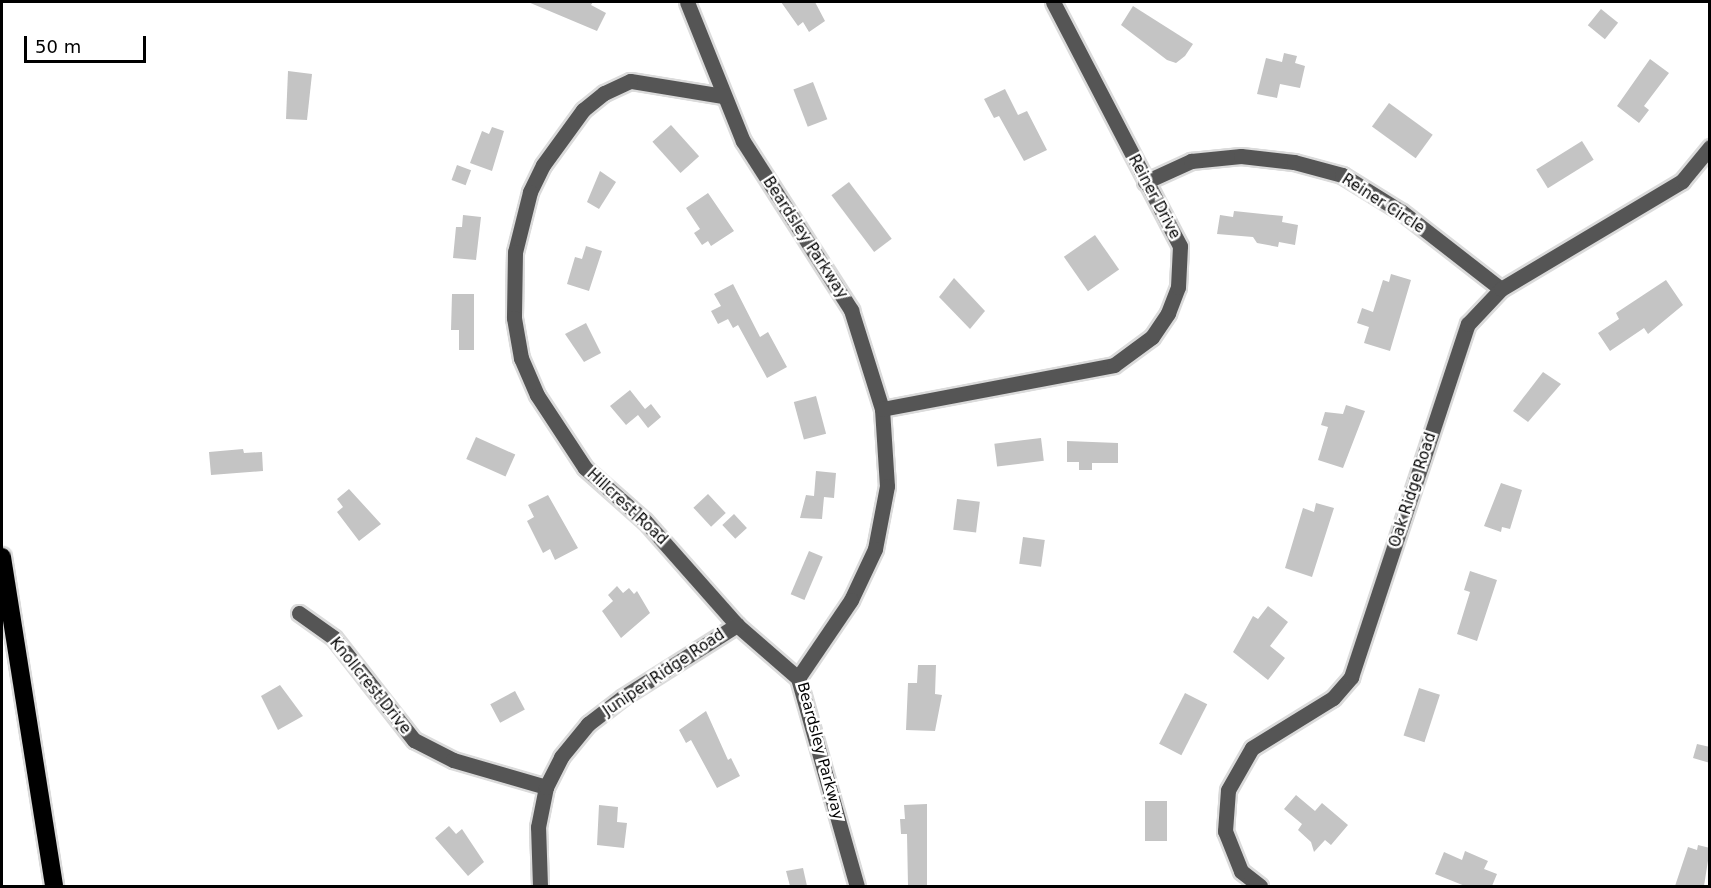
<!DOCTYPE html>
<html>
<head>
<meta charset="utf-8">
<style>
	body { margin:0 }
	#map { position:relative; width:1711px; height:888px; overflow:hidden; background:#fff; font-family:"DejaVu Sans",sans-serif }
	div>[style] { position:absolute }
	.building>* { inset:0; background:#c4c4c4; transform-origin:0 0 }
	.roads { filter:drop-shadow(2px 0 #dbdbdb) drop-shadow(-2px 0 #dbdbdb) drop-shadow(0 2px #dbdbdb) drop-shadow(0 -2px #dbdbdb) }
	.minor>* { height:15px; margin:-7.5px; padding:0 7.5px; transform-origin:7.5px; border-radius:7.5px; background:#555 }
	.highway>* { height:18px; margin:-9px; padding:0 9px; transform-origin:9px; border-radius:9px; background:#000 }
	span { translate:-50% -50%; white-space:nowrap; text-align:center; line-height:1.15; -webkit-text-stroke:5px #fff; paint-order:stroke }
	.street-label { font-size:15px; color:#000 }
	.frame { position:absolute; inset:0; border:3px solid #000; pointer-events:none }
	.scale { position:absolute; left:24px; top:36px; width:122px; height:27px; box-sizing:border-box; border:3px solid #000; border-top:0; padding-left:8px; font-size:18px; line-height:21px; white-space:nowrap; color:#000; -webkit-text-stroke:4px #fff; paint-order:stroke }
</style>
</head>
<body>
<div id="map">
	<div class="building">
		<i style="clip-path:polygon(528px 2px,593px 2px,591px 5px,606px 13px,597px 31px)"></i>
		<i style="clip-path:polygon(781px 2px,815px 2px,825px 21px,809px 32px,803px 22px,798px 26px)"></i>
		<i style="clip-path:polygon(1133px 6px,1193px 44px,1185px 56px,1176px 63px,1167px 60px,1121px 25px)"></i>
		<i style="left:1601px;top:9px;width:22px;height:21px;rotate:39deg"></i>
		<i style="clip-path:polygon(1284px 53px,1297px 56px,1295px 63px,1305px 66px,1300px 88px,1280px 84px,1277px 98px,1257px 94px,1266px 58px,1282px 62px)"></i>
		<i style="clip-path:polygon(1650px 59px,1669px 73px,1644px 106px,1649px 110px,1639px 123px,1617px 106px)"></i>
		<i style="clip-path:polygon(288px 71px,312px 74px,307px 120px,286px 119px)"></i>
		<i style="left:813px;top:82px;width:40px;height:21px;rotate:69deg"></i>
		<i style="clip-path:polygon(1005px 89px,1018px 115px,1027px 111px,1047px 150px,1024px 161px,999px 116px,994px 118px,984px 99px)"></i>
		<i style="left:1389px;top:103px;width:54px;height:29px;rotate:36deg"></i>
		<i style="left:671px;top:125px;width:42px;height:25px;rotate:48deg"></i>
		<i style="clip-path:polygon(492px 127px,504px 131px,492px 171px,470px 163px,482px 131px,489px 134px)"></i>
		<i style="left:1582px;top:141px;width:22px;height:54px;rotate:58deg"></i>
		<i style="left:457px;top:165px;width:15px;height:16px;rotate:20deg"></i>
		<i style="clip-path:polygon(600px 171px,616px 182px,599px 209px,587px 202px)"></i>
		<i style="left:849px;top:182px;width:71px;height:22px;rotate:53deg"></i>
		<i style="clip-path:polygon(708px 193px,734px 231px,711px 246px,708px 241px,702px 245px,694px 233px,700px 229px,686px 208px)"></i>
		<i style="clip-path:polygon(1234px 211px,1283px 216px,1282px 222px,1298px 225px,1295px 245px,1279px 242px,1278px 247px,1257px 243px,1253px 237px,1217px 234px,1220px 215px,1233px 217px)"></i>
		<i style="clip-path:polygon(463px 215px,481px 217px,476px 260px,453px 258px,456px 227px,462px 227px)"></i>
		<i style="left:1095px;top:235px;width:42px;height:38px;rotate:55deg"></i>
		<i style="clip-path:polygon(586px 246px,602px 251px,589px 291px,567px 284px,575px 257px,582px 259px)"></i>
		<i style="clip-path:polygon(1391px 274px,1411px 280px,1390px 351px,1364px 343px,1369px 327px,1357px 323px,1362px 308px,1373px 312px,1383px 280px,1389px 282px)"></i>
		<i style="clip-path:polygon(954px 278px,985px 311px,970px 329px,939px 297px)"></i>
		<i style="clip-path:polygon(1666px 280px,1683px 305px,1648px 334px,1644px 328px,1610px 351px,1598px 333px,1619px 319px,1616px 313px)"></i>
		<i style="clip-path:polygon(733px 284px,760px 337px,768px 332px,787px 367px,767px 378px,738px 325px,733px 328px,728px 319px,718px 324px,711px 311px,721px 306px,714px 294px)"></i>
		<i style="clip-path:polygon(452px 294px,474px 294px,474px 350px,459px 350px,459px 330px,451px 330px)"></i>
		<i style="clip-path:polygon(586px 323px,601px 353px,584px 362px,565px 334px)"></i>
		<i style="clip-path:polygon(1543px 372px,1561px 384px,1528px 422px,1513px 411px)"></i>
		<i style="clip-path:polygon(630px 390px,645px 409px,651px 404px,661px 417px,648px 428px,638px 415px,626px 425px,610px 406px)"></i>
		<i style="left:816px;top:396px;width:39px;height:23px;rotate:75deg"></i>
		<i style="clip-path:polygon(1346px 405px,1365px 411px,1343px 468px,1318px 460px,1328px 427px,1321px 425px,1325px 412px,1343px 414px)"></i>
		<i style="left:476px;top:437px;width:43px;height:24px;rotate:24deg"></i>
		<i style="left:1041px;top:438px;width:23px;height:47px;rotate:83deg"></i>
		<i style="clip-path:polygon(1067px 441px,1118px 443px,1118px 463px,1092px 463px,1092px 470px,1079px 470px,1079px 462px,1067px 462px)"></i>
		<i style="clip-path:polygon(243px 449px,244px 453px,262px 452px,263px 471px,211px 475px,209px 452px)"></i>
		<i style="clip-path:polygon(816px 471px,836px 473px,834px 498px,824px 497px,822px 519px,800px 518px,806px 495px,814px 496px)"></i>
		<i style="clip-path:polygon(1501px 483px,1522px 490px,1510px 529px,1502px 527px,1501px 532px,1484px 526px)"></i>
		<i style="clip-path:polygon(349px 489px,381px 524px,359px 541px,337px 512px,343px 507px,337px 499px)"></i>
		<i style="left:708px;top:494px;width:26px;height:20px;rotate:47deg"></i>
		<i style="clip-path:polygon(548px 495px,578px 548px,555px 560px,550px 549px,543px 553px,527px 521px,534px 517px,528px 505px)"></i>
		<i style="left:957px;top:499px;width:23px;height:31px;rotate:7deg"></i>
		<i style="clip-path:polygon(1316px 503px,1334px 508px,1312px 577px,1285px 568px,1303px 508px,1314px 512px)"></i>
		<i style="left:734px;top:514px;width:19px;height:16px;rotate:47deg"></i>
		<i style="left:1023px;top:537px;width:22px;height:27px;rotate:8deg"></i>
		<i style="left:809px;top:551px;width:15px;height:47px;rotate:23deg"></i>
		<i style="clip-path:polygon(1470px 571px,1497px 580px,1477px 641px,1457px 634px,1470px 592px,1464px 590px)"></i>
		<i style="clip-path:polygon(617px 586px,623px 593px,629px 588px,634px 594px,637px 591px,650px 613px,621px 638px,602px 611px,613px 601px,608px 595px)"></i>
		<i style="clip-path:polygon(1268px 606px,1288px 622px,1270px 646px,1285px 658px,1268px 680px,1233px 652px,1253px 616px,1258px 619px)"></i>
		<i style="clip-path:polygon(918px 665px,936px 665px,935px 694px,942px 695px,935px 731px,906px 730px,908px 683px,917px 683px)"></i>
		<i style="clip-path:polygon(280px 685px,303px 716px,278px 730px,261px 696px)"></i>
		<i style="left:1419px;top:688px;width:22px;height:50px;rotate:18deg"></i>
		<i style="left:515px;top:691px;width:21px;height:28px;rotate:62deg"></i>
		<i style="left:1185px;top:693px;width:25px;height:57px;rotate:27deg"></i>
		<i style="clip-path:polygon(706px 711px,728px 760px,731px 758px,740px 776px,717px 788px,691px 740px,686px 743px,679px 730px)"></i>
		<i style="clip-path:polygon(1697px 744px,1710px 747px,1710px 763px,1693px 758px)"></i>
		<i style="clip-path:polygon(1296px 795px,1315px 811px,1322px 803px,1348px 825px,1331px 845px,1325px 840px,1314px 852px,1311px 842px,1298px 830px,1302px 824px,1284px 809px)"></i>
		<i style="left:1145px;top:801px;width:22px;height:40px"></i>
		<i style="clip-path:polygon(927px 804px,927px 886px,908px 886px,907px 834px,901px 834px,900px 819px,905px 819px,904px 805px)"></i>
		<i style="clip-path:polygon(599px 805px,618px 807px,617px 822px,627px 823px,624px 848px,597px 845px)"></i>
		<i style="clip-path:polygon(449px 826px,456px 834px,462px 829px,484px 862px,468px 876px,435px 838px)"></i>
		<i style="clip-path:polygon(1698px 845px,1710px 848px,1704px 886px,1675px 886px,1688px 847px,1697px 850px)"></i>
		<i style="clip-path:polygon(1465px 851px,1488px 861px,1484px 869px,1497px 874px,1492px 886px,1465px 886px,1435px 874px,1444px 852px,1462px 860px)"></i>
		<i style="clip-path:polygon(803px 868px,807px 886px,790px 886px,786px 871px)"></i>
	</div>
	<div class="roads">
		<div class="minor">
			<i style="left:687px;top:2px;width:150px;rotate:68.1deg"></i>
			<i style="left:743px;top:141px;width:201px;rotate:57.4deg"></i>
			<i style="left:851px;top:310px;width:104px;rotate:72.6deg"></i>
			<i style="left:882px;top:409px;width:77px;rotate:86.3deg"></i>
			<i style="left:887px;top:486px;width:64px;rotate:100.8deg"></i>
			<i style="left:875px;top:549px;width:56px;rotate:115.2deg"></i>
			<i style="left:851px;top:600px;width:94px;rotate:124.2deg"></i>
			<i style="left:798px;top:678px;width:216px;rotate:74.2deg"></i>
			<i style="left:723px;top:96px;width:94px;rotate:-170.8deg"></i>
			<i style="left:630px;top:81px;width:29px;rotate:155deg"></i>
			<i style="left:604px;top:93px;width:27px;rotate:141deg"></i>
			<i style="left:583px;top:110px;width:68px;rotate:126deg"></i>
			<i style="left:543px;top:165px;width:30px;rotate:116deg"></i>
			<i style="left:530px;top:192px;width:62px;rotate:104deg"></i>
			<i style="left:515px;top:252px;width:66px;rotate:90.9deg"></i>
			<i style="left:514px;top:318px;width:41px;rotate:80.1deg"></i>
			<i style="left:521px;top:358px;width:40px;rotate:66.6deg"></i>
			<i style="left:537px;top:395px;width:87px;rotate:56.7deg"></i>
			<i style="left:585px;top:468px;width:80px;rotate:41.5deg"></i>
			<i style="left:645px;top:521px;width:139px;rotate:48.5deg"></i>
			<i style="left:737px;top:625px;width:81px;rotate:41deg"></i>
			<i style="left:1145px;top:182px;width:51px;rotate:-24.5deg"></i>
			<i style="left:1191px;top:161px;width:50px;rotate:-5.7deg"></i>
			<i style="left:1241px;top:156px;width:53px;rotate:6.5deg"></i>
			<i style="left:1294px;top:162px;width:50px;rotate:15.2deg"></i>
			<i style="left:1342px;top:175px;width:70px;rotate:31.7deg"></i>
			<i style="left:1402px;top:212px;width:125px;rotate:37.9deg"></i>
			<i style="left:882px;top:409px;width:236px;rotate:-10.7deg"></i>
			<i style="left:1114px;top:365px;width:47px;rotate:-36.4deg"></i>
			<i style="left:1152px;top:337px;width:29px;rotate:-56deg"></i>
			<i style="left:1168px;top:313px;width:28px;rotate:-69deg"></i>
			<i style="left:1178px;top:287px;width:41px;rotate:-87.2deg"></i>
			<i style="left:1180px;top:246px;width:275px;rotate:-117.5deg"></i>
			<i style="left:299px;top:613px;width:43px;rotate:35.5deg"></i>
			<i style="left:334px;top:638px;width:130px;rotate:51.9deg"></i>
			<i style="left:414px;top:740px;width:44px;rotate:27.1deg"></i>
			<i style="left:453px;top:760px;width:97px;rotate:16.2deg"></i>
			<i style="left:540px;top:886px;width:59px;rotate:-91.9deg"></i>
			<i style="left:538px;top:827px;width:41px;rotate:-78.7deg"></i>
			<i style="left:546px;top:787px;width:34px;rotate:-63deg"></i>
			<i style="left:561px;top:757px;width:43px;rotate:-50.7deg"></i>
			<i style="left:588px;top:724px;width:44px;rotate:-37.6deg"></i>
			<i style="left:623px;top:697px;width:135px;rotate:-32.3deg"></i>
			<i style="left:1260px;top:886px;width:24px;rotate:-142deg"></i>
			<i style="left:1241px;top:871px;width:43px;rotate:-111.8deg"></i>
			<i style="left:1225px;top:831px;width:41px;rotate:-85.8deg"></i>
			<i style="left:1228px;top:790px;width:48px;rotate:-60.3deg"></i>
			<i style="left:1252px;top:748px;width:95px;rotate:-31.7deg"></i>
			<i style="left:1333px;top:698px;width:28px;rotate:-49deg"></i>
			<i style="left:1351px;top:677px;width:372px;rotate:-71.7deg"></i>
			<i style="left:1468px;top:324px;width:48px;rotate:-46.7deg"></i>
			<i style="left:1501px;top:289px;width:211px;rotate:-30.8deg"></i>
			<i style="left:1682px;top:181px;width:44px;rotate:-50.5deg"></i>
		</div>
		<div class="highway">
			<i style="left:2px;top:557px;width:333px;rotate:81deg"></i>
		</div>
	</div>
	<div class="street-label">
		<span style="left:1154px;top:197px;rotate:62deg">Reiner Drive</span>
		<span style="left:1383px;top:204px;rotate:33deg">Reiner Circle</span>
		<span style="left:805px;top:238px;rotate:57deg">Beardsley Parkway</span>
		<span style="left:1413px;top:490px;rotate:-72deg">Oak Ridge Road</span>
		<span style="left:627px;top:507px;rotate:43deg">Hillcrest Road</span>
		<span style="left:664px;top:673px;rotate:-34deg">Juniper Ridge Road</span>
		<span style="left:370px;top:686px;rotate:51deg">Knollcrest Drive</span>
		<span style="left:820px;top:751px;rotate:75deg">Beardsley Parkway</span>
	</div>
	<div class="frame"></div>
	<div class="scale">50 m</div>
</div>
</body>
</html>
